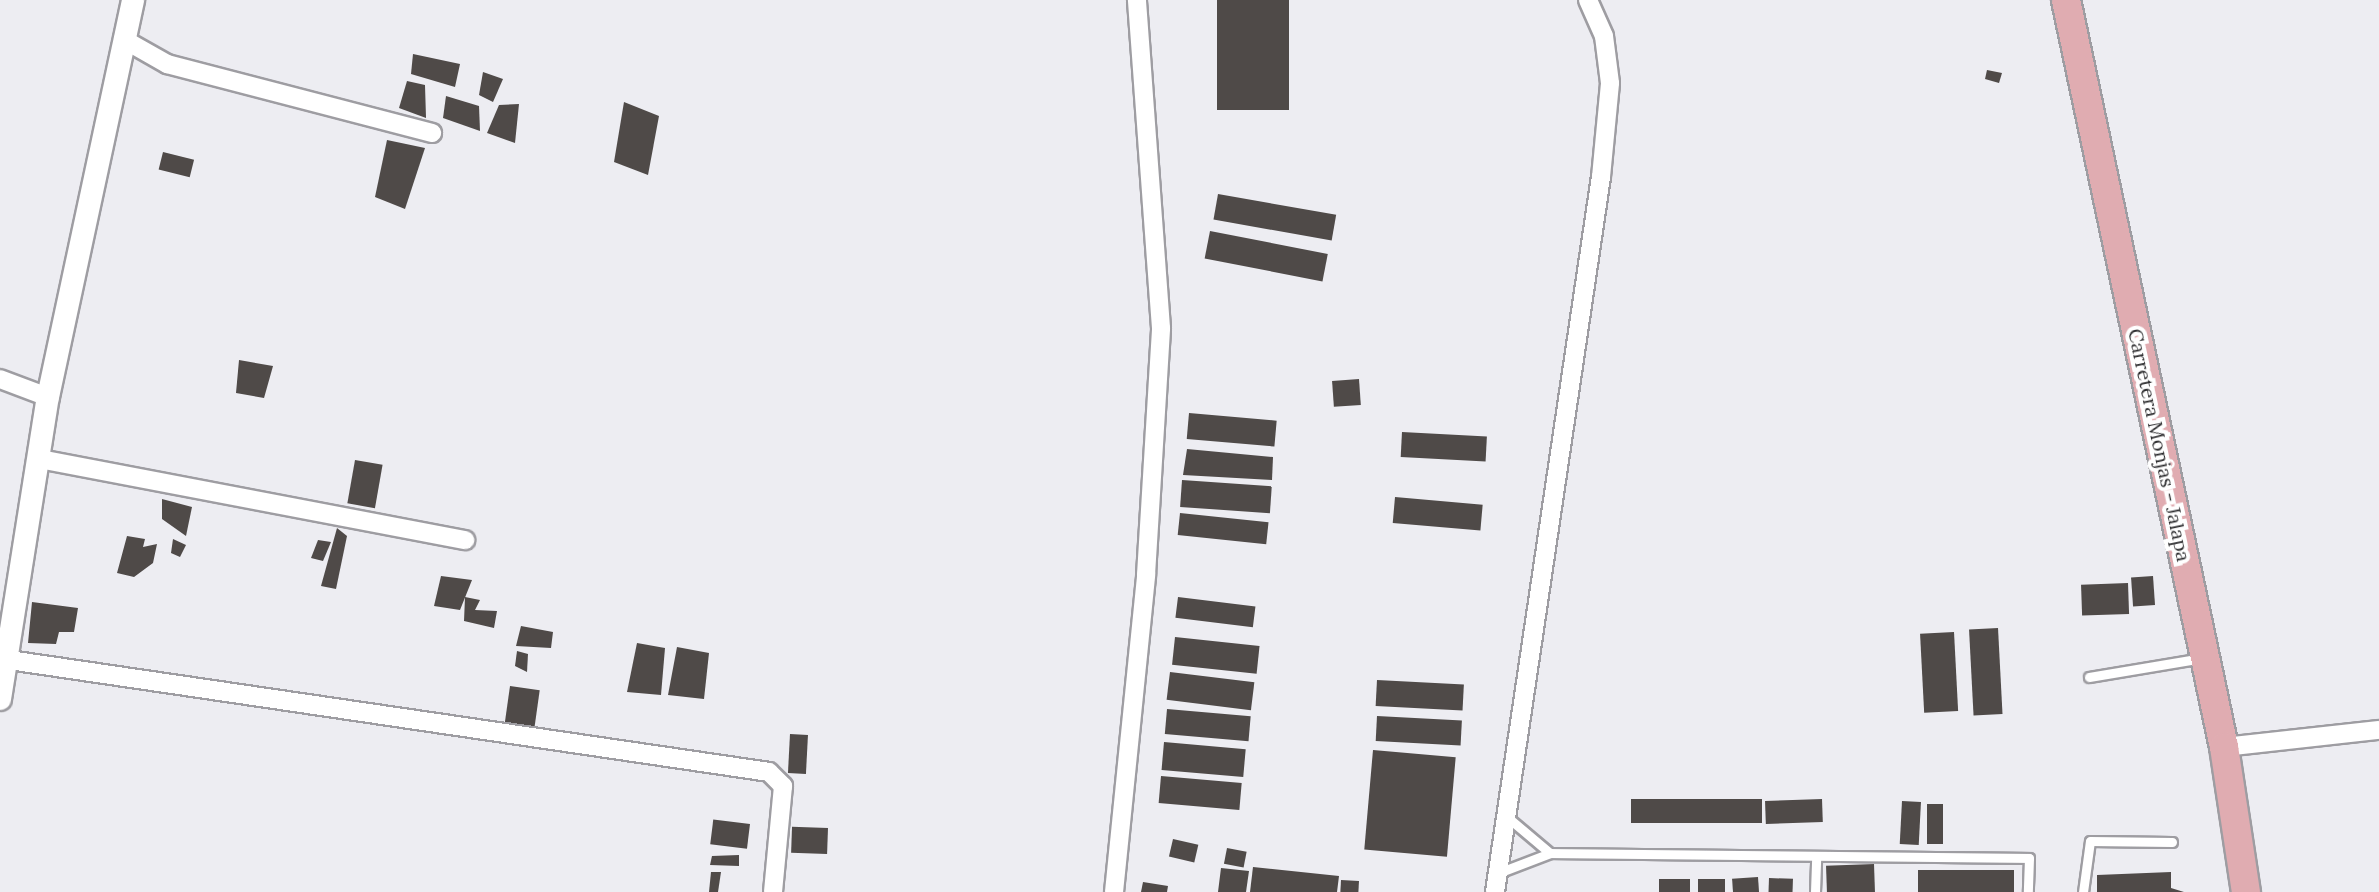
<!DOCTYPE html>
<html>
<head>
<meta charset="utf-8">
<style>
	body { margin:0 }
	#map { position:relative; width:2379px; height:892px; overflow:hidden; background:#ededf2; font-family:Lora,serif }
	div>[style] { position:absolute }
	.building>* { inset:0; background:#4f4a48; transform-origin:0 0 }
	.roads { filter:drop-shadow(2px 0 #9e9da2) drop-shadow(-2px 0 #9e9da2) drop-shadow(0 2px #9e9da2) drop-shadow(0 -2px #9e9da2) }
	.service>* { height:9px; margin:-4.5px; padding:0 4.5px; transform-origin:4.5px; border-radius:4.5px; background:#fff }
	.minor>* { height:18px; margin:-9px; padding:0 9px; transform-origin:9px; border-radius:9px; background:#fff }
	.tertiary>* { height:22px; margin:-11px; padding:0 11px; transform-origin:11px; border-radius:11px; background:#fff }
	.primary>* { height:28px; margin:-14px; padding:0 14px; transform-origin:14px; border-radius:14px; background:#e0acb1 }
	span { translate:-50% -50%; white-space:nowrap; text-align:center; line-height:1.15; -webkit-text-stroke:8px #fff; paint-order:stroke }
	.street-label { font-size:20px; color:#2b2b2d }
</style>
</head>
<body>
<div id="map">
	<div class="building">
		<i style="left:1217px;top:0;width:72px;height:110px"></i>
		<i style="clip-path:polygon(413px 54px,460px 64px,455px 87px,411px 74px)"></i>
		<i style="clip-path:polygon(1987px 70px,2002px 73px,1999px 83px,1985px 79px)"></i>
		<i style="clip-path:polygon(483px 72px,503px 79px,493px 102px,479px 95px)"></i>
		<i style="clip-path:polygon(407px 81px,425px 85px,426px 118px,399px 108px)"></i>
		<i style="clip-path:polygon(446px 96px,479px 106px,480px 131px,443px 118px)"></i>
		<i style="clip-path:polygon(624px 102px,659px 116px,648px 175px,614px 162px)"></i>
		<i style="clip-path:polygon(519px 104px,515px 143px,487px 133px,499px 105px)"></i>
		<i style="clip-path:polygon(387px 140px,425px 148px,405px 209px,375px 197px)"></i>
		<i style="left:163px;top:152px;width:32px;height:18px;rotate:14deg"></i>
		<i style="left:1218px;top:194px;width:120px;height:26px;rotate:10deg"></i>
		<i style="left:1210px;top:231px;width:120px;height:28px;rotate:11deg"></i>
		<i style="clip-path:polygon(239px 360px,273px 366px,264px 398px,236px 393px)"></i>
		<i style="left:1359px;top:379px;width:26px;height:27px;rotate:86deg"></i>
		<i style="left:1189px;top:413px;width:88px;height:26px;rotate:5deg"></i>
		<i style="left:1402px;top:432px;width:85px;height:25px;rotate:3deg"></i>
		<i style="clip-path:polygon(1187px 449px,1273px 457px,1272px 480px,1183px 475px)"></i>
		<i style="left:355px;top:460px;width:28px;height:44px;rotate:10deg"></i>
		<i style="left:1182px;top:480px;width:90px;height:27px;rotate:4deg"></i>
		<i style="left:1395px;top:497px;width:88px;height:26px;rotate:5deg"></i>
		<i style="clip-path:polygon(162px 499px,192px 507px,186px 536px,162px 519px)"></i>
		<i style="left:1180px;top:513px;width:89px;height:22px;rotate:6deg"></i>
		<i style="clip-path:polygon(337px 528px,347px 536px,336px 589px,321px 586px)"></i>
		<i style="clip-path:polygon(127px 536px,145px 539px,143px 547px,157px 544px,153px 563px,134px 577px,117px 573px)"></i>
		<i style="clip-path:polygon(173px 539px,186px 545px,180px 557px,171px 553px)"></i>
		<i style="clip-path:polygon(318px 540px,331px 542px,323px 561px,311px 558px)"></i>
		<i style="clip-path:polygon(441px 576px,472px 580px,460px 610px,434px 606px)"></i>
		<i style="left:2153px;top:576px;width:29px;height:22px;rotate:86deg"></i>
		<i style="left:2128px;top:583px;width:31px;height:47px;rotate:88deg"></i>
		<i style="clip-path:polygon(465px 597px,480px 600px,475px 610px,497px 611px,494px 628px,464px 621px)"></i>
		<i style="left:1178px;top:597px;width:78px;height:21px;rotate:7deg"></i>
		<i style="clip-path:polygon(32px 602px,78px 608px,74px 632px,59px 632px,56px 644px,28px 643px)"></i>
		<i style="clip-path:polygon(521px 626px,553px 632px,551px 648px,516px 646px)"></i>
		<i style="left:1998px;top:628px;width:86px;height:29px;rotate:87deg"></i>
		<i style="left:1954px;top:632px;width:79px;height:34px;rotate:87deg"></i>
		<i style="left:1175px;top:637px;width:85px;height:28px;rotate:6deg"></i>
		<i style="clip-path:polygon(637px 643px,665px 648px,661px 695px,627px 692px)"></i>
		<i style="clip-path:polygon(677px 647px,709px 653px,704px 699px,668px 695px)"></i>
		<i style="clip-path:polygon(517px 651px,528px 654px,527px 672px,515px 666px)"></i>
		<i style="left:1170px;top:672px;width:85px;height:28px;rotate:7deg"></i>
		<i style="left:1377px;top:680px;width:87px;height:26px;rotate:3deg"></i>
		<i style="left:510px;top:686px;width:30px;height:46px;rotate:8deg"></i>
		<i style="left:1167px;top:709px;width:84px;height:25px;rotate:5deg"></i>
		<i style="left:1377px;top:716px;width:85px;height:25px;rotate:3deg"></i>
		<i style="left:790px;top:734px;width:18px;height:39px;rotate:3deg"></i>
		<i style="left:1164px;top:742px;width:82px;height:28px;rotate:5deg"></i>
		<i style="left:1373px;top:750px;width:83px;height:100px;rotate:5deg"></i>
		<i style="left:1161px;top:776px;width:81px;height:27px;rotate:5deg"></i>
		<i style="left:1631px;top:799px;width:131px;height:24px"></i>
		<i style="left:1822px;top:799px;width:23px;height:57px;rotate:88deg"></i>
		<i style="left:1902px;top:801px;width:19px;height:43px;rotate:3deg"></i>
		<i style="left:1927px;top:804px;width:16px;height:40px"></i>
		<i style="left:750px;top:824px;width:25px;height:37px;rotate:97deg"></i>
		<i style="left:828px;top:828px;width:26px;height:36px;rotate:92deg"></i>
		<i style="left:1173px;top:839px;width:26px;height:18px;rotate:13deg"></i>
		<i style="left:1227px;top:848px;width:20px;height:16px;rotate:11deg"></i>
		<i style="clip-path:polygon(739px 855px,739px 866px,710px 865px,712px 856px)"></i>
		<i style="left:1874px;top:864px;width:28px;height:48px;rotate:88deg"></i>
		<i style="clip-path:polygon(1253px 867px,1339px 876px,1337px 892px,1250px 892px)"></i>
		<i style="clip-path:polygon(1221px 868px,1249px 871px,1246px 892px,1218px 892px)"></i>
		<i style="left:2014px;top:870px;width:22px;height:96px;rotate:90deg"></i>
		<i style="clip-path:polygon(711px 872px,721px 872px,718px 892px,709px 892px)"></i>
		<i style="clip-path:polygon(2171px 872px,2171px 888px,2184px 892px,2097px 892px,2097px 875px)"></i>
		<i style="left:1758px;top:877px;width:15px;height:26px;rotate:86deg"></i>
		<i style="left:1769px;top:878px;width:24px;height:14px;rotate:2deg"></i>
		<i style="left:1690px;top:879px;width:13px;height:31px;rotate:90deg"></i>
		<i style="left:1725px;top:879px;width:13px;height:27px;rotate:90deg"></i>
		<i style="left:1341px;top:880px;width:18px;height:12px;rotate:3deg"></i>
		<i style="clip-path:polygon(1143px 882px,1168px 886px,1167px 892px,1141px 892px)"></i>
	</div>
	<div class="roads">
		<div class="service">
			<i style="left:2089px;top:677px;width:115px;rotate:-9.5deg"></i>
			<i style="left:1506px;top:816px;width:57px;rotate:40.1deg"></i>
			<i style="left:1498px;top:873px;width:56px;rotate:-21deg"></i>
			<i style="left:1550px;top:853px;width:479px;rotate:0.6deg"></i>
			<i style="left:2029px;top:858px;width:34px;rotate:92deg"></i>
			<i style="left:1815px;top:892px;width:35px;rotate:-88deg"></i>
			<i style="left:2083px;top:892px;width:51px;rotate:-82.2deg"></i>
			<i style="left:2090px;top:841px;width:82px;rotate:0.7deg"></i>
		</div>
		<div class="minor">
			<i style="left:123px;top:39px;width:51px;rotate:29.6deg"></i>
			<i style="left:167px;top:64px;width:274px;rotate:14.6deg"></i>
			<i style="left:0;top:379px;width:51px;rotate:20.6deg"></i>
			<i style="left:40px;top:459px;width:433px;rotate:10.8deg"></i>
			<i style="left:9px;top:660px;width:768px;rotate:8.38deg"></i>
			<i style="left:769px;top:772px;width:20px;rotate:45deg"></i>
			<i style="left:783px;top:786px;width:106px;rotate:95.4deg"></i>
			<i style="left:2224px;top:747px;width:156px;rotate:-6.3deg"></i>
			<i style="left:1114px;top:892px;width:319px;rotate:-84.2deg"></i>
			<i style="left:1146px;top:575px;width:247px;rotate:-86.5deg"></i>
			<i style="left:1161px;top:328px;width:329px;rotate:-94.2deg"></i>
			<i style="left:1495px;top:892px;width:723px;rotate:-81.57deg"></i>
			<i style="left:1601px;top:177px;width:94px;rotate:-84.5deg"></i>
			<i style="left:1610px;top:83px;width:47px;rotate:-97.3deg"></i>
			<i style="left:1604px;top:36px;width:39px;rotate:-114deg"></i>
		</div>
		<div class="tertiary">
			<i style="left:0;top:699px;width:306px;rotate:-81deg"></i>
			<i style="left:48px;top:397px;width:406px;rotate:-77.9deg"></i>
		</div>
		<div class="primary">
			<i style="left:2066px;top:0;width:764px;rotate:78.06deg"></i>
			<i style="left:2224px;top:747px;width:147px;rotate:81.4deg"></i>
		</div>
	</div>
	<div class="street-label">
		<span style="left:2160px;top:445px;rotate:78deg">Carretera Monjas - Jalapa</span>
	</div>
</div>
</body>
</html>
